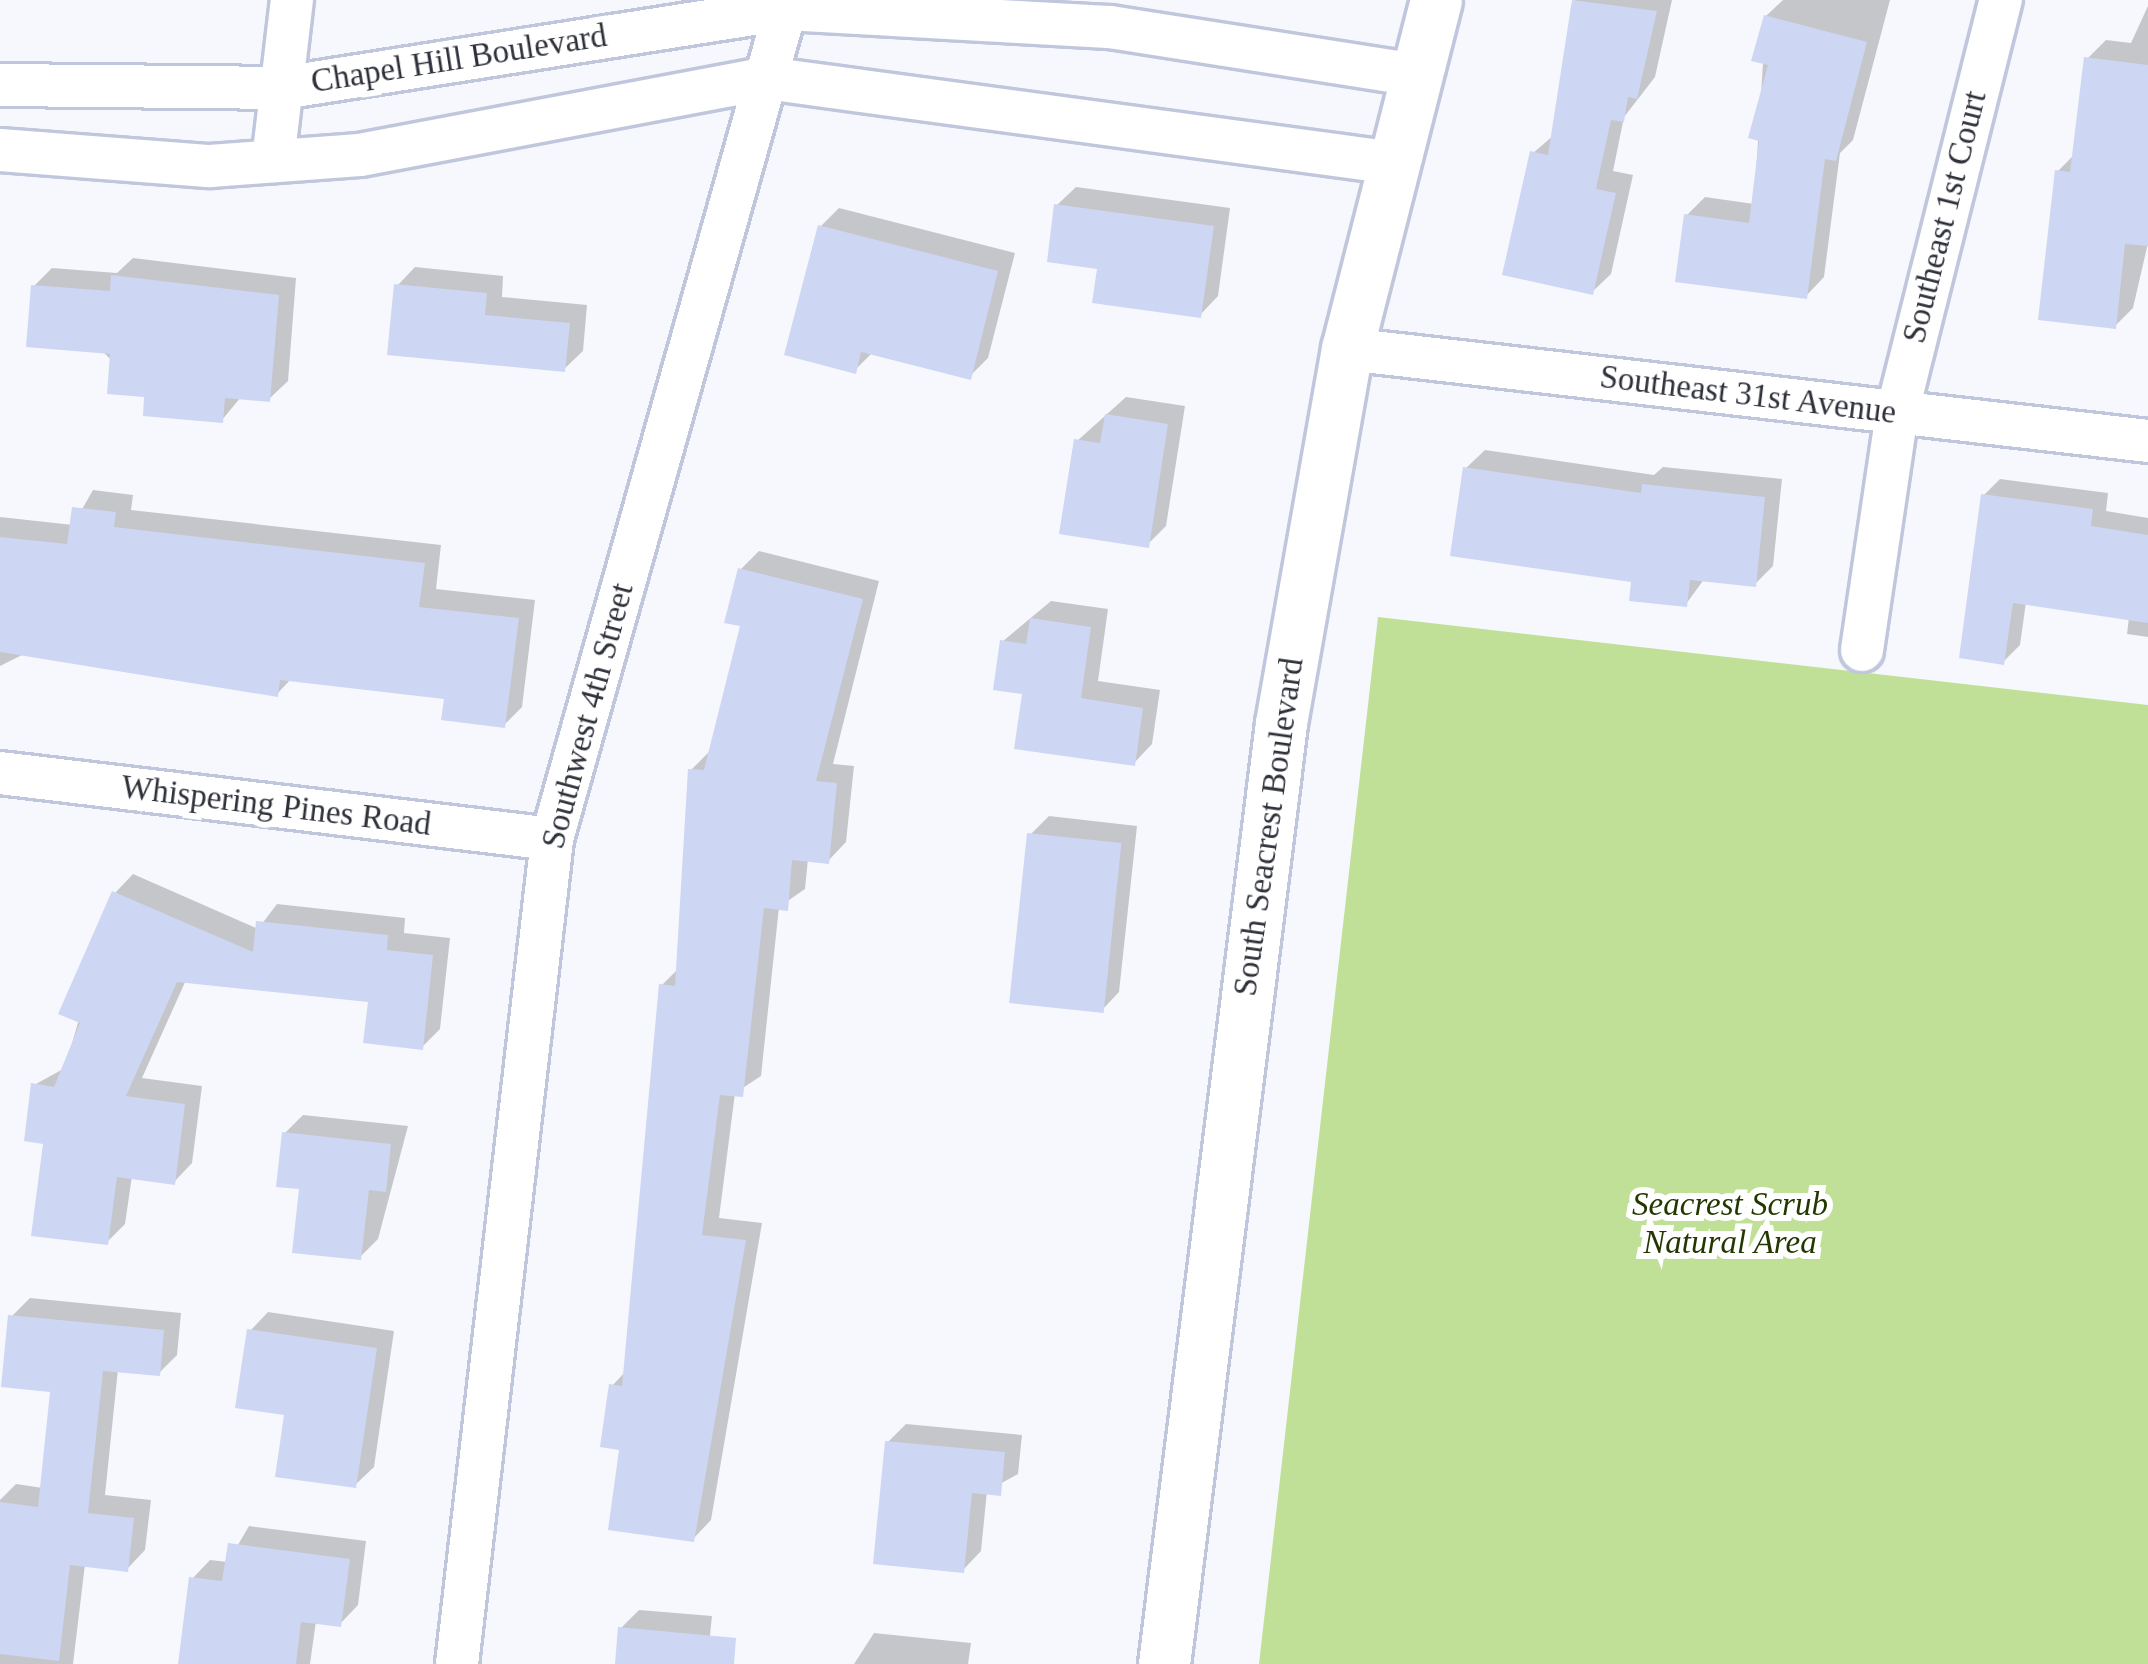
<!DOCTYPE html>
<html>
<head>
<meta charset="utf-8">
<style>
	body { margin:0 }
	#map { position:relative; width:2148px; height:1664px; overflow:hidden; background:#f7f8fd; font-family:Georgia,serif }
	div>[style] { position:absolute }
	.green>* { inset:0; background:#c0e098 }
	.shadow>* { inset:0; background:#0003 }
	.building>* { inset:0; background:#cdd6f3; transform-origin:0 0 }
	.roads { filter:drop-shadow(3px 0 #c0c7dd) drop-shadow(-3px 0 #c0c7dd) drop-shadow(0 3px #c0c7dd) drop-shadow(0 -3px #c0c7dd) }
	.minor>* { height:42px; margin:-21px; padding:0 21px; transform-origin:21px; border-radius:21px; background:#fff }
	.tertiary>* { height:51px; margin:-25.5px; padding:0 25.5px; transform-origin:25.5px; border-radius:25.5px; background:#fff }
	span { translate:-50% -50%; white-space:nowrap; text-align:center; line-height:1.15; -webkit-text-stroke:12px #fff; paint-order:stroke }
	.street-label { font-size:33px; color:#2f313a }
	.park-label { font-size:33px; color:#243701; font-style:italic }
</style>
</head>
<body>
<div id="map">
	<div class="green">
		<i style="clip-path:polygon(1378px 617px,2148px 705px,2148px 1664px,1259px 1664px)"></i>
	</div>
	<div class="shadow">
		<i style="clip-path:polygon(1575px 0,1672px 0,1655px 77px,1624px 117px,1613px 171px,1633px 175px,1611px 274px,1592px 292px,1533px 153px,1554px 135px)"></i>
		<i style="clip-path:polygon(1783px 0,1890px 0,1853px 140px,1840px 153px,1824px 277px,1806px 296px,1686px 216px,1705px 197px,1754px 204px,1766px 16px)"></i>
		<i style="clip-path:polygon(2148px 6px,2148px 243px,2133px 308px,2115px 326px,2058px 171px,2076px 153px,2087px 59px,2106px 40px,2131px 43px)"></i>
		<i style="clip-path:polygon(1076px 187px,1230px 208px,1218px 296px,1200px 315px,1101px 266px,1057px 205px)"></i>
		<i style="clip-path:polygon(839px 208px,1015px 253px,988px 358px,970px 376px,873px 352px,855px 370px,820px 227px)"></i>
		<i style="clip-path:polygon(133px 258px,296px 278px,288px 381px,269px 399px,241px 397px,222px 420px,147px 394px,34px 286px,52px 268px,117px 273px)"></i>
		<i style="clip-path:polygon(415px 267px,503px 276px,502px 297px,587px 305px,583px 351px,564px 369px,397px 286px)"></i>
		<i style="clip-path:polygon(1126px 397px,1185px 406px,1166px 526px,1148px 544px,1077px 441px)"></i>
		<i style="clip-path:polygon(1485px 450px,1654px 475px,1663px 467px,1782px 479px,1773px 566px,1755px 584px,1705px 578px,1686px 604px,1466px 468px)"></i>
		<i style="clip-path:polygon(2000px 479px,2108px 493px,2106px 511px,2148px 518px,2148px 637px,2127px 634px,2129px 617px,2026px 602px,2020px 645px,2003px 662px,1984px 495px)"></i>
		<i style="clip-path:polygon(93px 490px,133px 495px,131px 510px,441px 545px,436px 589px,535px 600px,522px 707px,504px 725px,447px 696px,292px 678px,277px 694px,28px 652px,0 666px,0 517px,73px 525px)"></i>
		<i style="clip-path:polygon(759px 551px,879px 581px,833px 764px,854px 766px,846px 842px,828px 861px,808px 859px,805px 889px,779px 907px,761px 1076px,735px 1093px,719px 1218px,762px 1223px,711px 1520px,693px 1539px,623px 1447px,612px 1386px,626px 1371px,662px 985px,679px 968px,691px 770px,709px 752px,744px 624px,741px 569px)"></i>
		<i style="clip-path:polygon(1051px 601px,1108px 609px,1098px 681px,1160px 690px,1152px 744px,1134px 763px,1025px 692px,1002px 642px)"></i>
		<i style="clip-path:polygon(1049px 816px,1137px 826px,1119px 992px,1101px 1011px,1030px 835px)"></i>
		<i style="clip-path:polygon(133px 874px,258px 929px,277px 904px,405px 918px,404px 933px,450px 938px,440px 1029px,422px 1047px,371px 1000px,186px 980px,142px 1078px,202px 1086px,192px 1163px,174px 1182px,132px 1176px,125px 1224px,107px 1242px,46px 1141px,34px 1085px,65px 1068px,115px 893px)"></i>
		<i style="clip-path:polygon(303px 1115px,408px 1126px,378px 1239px,360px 1257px,285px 1133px)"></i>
		<i style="clip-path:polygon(30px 1298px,181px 1313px,177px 1355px,159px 1373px,118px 1369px,105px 1495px,151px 1500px,145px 1550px,127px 1569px,85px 1564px,73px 1664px,0 1664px,0 1500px,16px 1484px,43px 1488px,53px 1389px,11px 1317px)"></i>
		<i style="clip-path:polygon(268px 1312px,394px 1331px,374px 1467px,355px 1485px,288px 1413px,250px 1331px)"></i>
		<i style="clip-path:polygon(906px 1424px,1022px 1435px,1018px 1474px,987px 1491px,981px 1551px,963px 1570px,888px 1442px)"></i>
		<i style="clip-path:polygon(249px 1526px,366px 1541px,358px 1605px,340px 1624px,316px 1621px,310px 1664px,181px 1664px,192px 1579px,210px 1560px,228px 1562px)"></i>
		<i style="clip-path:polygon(639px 1610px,712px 1616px,707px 1664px,618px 1664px,621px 1628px)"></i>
		<i style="clip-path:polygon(874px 1633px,971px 1643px,968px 1664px,854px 1664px)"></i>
	</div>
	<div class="building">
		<i style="clip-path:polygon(1572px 0,1657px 11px,1637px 99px,1628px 97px,1624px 122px,1611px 120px,1596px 189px,1616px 193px,1593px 295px,1502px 275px,1530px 151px,1548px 155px)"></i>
		<i style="clip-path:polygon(1764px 15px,1867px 42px,1836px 161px,1825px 159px,1807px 299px,1675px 282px,1684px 214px,1749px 223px,1759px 141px,1748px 138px,1768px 65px,1751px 61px)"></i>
		<i style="clip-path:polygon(2084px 57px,2148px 65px,2148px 246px,2125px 244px,2116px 329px,2038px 320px,2055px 170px,2070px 172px)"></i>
		<i style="clip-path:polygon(1054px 204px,1214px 226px,1201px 318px,1092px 303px,1097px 269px,1047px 262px)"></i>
		<i style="clip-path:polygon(818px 225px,998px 271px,971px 380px,861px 352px,856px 374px,784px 355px)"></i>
		<i style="clip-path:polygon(111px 275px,279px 295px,270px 402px,225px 398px,223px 423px,143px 416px,144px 397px,107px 394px,110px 354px,26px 347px,31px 285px,110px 291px)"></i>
		<i style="clip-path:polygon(394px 284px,487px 293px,485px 315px,570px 323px,565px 372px,387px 355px)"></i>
		<i style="clip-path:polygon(1105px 414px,1168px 424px,1149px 548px,1059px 534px,1074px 439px,1100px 443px)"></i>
		<i style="clip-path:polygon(1463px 467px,1641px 493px,1642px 484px,1765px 497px,1756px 587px,1690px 580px,1687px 607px,1629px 601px,1631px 582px,1450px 556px)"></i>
		<i style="clip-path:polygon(1981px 494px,2093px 509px,2091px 526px,2148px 535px,2148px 623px,2013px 603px,2004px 665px,1959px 658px)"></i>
		<i style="clip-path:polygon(72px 507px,116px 512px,114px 527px,425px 563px,419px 607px,519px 618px,505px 728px,441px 720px,444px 699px,280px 680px,278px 697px,0 652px,0 537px,67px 544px)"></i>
		<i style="clip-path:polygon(738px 568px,863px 599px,816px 781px,837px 783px,829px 864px,792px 860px,788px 911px,764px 908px,743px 1097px,720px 1095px,702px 1235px,746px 1240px,694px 1542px,608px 1530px,619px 1450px,600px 1447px,609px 1384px,622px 1386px,659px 984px,675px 986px,688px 769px,704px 770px,740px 626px,724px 623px)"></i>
		<i style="clip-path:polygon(1030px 618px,1091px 627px,1081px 698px,1143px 708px,1135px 766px,1014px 749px,1022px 694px,993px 690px,1000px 640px,1026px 644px)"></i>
		<i style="left:1027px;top:833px;width:95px;height:171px;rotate:6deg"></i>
		<i style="clip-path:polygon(112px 891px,253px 952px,256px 921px,388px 935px,387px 950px,433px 955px,423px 1050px,363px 1043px,368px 1002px,177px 982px,126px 1096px,185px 1104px,175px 1185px,117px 1177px,108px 1245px,31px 1236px,43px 1144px,24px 1141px,31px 1083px,54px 1087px,80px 1023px,58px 1014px)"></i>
		<i style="clip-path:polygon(282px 1132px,391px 1144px,386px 1192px,369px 1190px,361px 1260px,292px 1253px,299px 1189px,276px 1187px)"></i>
		<i style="clip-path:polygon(8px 1315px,164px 1330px,160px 1376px,103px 1371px,88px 1513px,134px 1518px,128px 1572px,70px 1565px,59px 1661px,0 1654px,0 1502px,38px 1507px,50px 1392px,1px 1387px)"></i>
		<i style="clip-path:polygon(247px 1329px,377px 1348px,356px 1488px,275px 1477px,284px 1415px,235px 1408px)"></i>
		<i style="clip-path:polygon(885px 1441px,1005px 1452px,1001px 1496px,972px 1493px,964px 1573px,873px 1564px)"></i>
		<i style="clip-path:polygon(228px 1543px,350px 1559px,341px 1627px,301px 1622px,296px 1664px,178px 1664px,189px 1577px,222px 1581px)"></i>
		<i style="clip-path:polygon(618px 1627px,736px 1638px,734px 1664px,615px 1664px)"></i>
	</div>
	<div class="roads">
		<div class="minor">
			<i style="left:0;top:85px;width:282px;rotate:0.6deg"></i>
			<i style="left:282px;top:88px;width:509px;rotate:-8.93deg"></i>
			<i style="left:785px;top:9px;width:325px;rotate:3.2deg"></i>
			<i style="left:1110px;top:27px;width:310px;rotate:8.9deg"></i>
			<i style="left:0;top:150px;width:211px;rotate:4.4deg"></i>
			<i style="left:210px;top:166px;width:150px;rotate:-4.2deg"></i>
			<i style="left:360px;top:155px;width:413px;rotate:-10.7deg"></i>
			<i style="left:766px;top:78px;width:634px;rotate:7.71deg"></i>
			<i style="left:273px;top:161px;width:162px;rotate:-83.3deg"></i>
			<i style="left:1347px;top:349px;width:806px;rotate:6.55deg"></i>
			<i style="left:1862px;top:650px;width:240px;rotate:-81.6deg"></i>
			<i style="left:1897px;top:413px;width:426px;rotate:-75.9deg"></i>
			<i style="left:0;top:773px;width:556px;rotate:6.82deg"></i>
			<i style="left:457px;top:1664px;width:830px;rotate:-83.43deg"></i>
			<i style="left:552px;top:839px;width:872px;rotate:-74.29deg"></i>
		</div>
		<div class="tertiary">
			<i style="left:1164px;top:1664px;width:948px;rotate:-82.91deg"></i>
			<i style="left:1281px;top:723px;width:380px;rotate:-80deg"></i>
			<i style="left:1347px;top:349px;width:360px;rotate:-75.7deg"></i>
		</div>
	</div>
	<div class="street-label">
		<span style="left:459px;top:59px;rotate:-9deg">Chapel Hill Boulevard</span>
		<span style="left:1945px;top:217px;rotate:-76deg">Southeast 1st Court</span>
		<span style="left:1748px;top:395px;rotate:7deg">Southeast 31st Avenue</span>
		<span style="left:588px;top:716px;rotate:-75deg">Southwest 4th Street</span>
		<span style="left:276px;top:806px;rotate:7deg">Whispering Pines Road</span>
		<span style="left:1269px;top:827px;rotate:-82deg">South Seacrest Boulevard</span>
	</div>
	<div class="park-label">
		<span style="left:1730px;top:1224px">Seacrest Scrub<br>Natural Area</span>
	</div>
</div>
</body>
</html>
